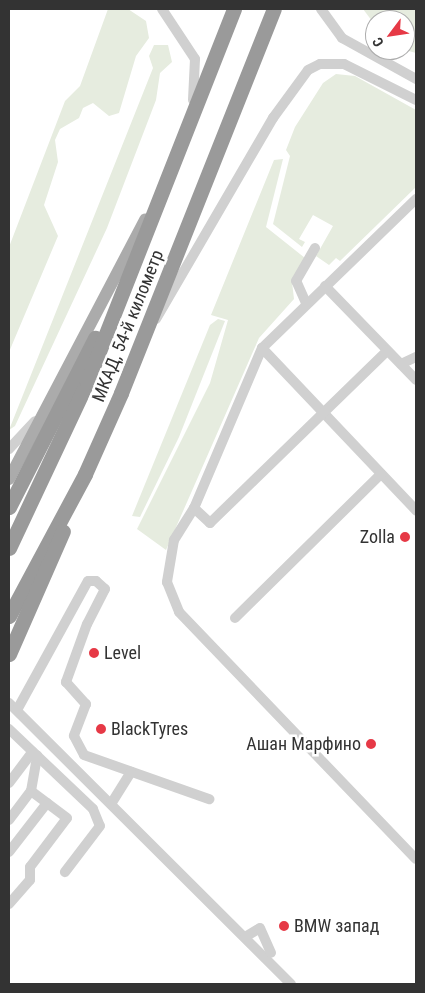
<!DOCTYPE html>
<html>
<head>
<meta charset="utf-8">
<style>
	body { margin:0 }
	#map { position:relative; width:425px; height:993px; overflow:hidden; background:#fff; font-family:"Roboto Condensed",sans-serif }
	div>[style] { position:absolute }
	.green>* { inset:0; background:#e6ecdf }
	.minor>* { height:10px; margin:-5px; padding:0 5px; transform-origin:5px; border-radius:5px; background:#d0d0d0 }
	.major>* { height:12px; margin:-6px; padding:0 6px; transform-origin:6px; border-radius:6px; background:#ababab }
	.highway>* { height:15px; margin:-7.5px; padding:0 7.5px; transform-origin:7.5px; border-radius:7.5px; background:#9a9a9a }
	.dots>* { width:14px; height:14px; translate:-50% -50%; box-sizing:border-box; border:2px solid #fff; border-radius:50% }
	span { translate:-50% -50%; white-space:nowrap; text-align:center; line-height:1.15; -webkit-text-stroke:5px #fff; paint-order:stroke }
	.street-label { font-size:18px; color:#333 }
	.poi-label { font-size:18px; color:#333 }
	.right { translate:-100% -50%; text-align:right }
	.left { translate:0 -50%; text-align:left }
	.frame { position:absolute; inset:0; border:10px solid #333; pointer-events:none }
	.north { position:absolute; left:365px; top:10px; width:50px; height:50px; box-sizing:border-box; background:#fff; border:1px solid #adadad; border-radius:50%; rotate:239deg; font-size:14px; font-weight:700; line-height:20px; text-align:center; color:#333 }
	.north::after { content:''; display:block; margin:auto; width:18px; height:22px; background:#e63946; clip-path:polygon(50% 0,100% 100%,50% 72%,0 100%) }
</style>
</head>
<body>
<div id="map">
	<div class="green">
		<i style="clip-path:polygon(108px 9px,128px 9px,146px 21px,149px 38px,136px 56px,119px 113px,109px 116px,93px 103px,83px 108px,79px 118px,60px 129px,55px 140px,58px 162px,44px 205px,58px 236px,9px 352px,9px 247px,65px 101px,80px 86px)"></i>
		<i style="clip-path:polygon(363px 9px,416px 9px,416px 53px,405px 50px,405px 20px,375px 20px,375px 25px)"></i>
		<i style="clip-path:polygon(154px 45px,168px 45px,172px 62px,160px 73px,156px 100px,107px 228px,15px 426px,9px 430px,153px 68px,149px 56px)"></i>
		<i style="clip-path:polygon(336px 74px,355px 76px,416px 110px,416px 187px,340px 261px,336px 258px,329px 265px,316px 256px,333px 226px,313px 215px,299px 239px,305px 242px,302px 247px,273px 224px,290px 156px,286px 150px,295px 127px,323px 83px)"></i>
		<i style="clip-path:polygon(283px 159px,266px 227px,305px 258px,292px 282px,294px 299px,259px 338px,166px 550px,137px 529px,210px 383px,228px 320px,211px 315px,274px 160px)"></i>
		<i style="clip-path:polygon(218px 319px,225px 321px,179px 437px,140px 517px,132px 516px,210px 325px)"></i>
	</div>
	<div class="minor">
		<i style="left:162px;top:9px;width:60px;rotate:56.6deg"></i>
		<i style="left:195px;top:59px;width:41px;rotate:92.8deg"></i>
		<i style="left:321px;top:9px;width:36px;rotate:54deg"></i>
		<i style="left:342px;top:38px;width:85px;rotate:29deg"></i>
		<i style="left:416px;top:199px;width:214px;rotate:135.9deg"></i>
		<i style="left:262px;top:348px;width:174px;rotate:113deg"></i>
		<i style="left:194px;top:508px;width:38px;rotate:122deg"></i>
		<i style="left:174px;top:540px;width:43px;rotate:99.5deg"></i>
		<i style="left:167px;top:582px;width:32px;rotate:68deg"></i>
		<i style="left:179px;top:612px;width:342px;rotate:46.2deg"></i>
		<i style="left:325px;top:286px;width:131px;rotate:45.9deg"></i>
		<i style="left:306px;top:303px;width:24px;rotate:-114deg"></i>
		<i style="left:296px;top:281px;width:38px;rotate:-60deg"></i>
		<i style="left:156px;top:319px;width:233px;rotate:-59.8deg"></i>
		<i style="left:273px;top:118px;width:59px;rotate:-53.9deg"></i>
		<i style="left:308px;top:70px;width:13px;rotate:-27deg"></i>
		<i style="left:320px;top:64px;width:24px"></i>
		<i style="left:344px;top:64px;width:80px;rotate:26.6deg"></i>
		<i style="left:262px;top:348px;width:224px;rotate:46.5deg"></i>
		<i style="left:401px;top:364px;width:17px;rotate:-25deg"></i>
		<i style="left:9px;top:449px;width:38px;rotate:-47deg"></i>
		<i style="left:194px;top:508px;width:22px;rotate:43deg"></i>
		<i style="left:210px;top:523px;width:247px;rotate:-44.2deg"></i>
		<i style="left:235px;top:618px;width:205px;rotate:-44.6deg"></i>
		<i style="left:9px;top:703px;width:398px;rotate:44.9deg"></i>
		<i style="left:17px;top:710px;width:147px;rotate:-61.2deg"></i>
		<i style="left:88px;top:581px;width:8px"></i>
		<i style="left:96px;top:581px;width:12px;rotate:42deg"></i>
		<i style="left:105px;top:589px;width:39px;rotate:117deg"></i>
		<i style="left:87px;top:624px;width:62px;rotate:109.9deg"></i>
		<i style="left:66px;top:682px;width:30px;rotate:48deg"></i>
		<i style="left:86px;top:704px;width:34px;rotate:111deg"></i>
		<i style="left:74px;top:736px;width:21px;rotate:62deg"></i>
		<i style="left:84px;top:755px;width:133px;rotate:19.4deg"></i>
		<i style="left:9px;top:729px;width:116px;rotate:43.6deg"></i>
		<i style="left:93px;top:809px;width:18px;rotate:68deg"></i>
		<i style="left:100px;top:826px;width:58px;rotate:127.3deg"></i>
		<i style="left:9px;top:783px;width:39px;rotate:-53deg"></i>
		<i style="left:111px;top:804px;width:38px;rotate:-58deg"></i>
		<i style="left:9px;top:820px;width:36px;rotate:-53deg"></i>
		<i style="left:31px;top:791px;width:36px;rotate:-80deg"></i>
		<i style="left:9px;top:852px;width:62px;rotate:-52.2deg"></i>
		<i style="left:9px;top:904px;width:32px;rotate:-49deg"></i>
		<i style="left:30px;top:880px;width:13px;rotate:-90deg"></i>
		<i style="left:30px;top:867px;width:61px;rotate:-52.9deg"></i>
		<i style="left:67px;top:818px;width:45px;rotate:-143.1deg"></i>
		<i style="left:245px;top:937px;width:17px;rotate:-31deg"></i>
		<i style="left:260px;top:928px;width:27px;rotate:66deg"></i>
	</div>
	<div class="major">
		<i style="left:9px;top:479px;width:293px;rotate:-62.3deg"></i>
	</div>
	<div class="highway">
		<i style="left:9px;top:507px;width:190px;rotate:-63deg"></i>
		<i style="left:9px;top:548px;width:183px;rotate:-64.8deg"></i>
		<i style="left:87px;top:382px;width:401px;rotate:-68.5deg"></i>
		<i style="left:9px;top:616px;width:161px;rotate:-61.8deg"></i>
		<i style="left:85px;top:474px;width:89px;rotate:-66deg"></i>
		<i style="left:121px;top:393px;width:413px;rotate:-68.3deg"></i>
		<i style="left:9px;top:654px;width:134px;rotate:-66.3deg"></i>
	</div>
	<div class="dots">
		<i style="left:405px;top:537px;background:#e63946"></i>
		<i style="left:94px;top:653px;background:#e63946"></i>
		<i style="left:101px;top:729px;background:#e63946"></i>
		<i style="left:371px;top:744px;background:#e63946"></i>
		<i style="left:284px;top:926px;background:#e63946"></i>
	</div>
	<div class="street-label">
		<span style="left:128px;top:326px;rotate:-68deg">МКАД, 54-й километр</span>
	</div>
	<div class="poi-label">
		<span class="right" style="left:395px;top:537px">Zolla</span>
		<span class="left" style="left:104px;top:653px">Level</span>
		<span class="left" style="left:111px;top:729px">BlackTyres</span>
		<span class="right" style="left:361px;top:744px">Ашан Марфино</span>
		<span class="left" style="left:294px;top:926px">BMW запад</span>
	</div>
	<div class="frame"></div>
	<div class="north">С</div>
</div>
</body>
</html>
